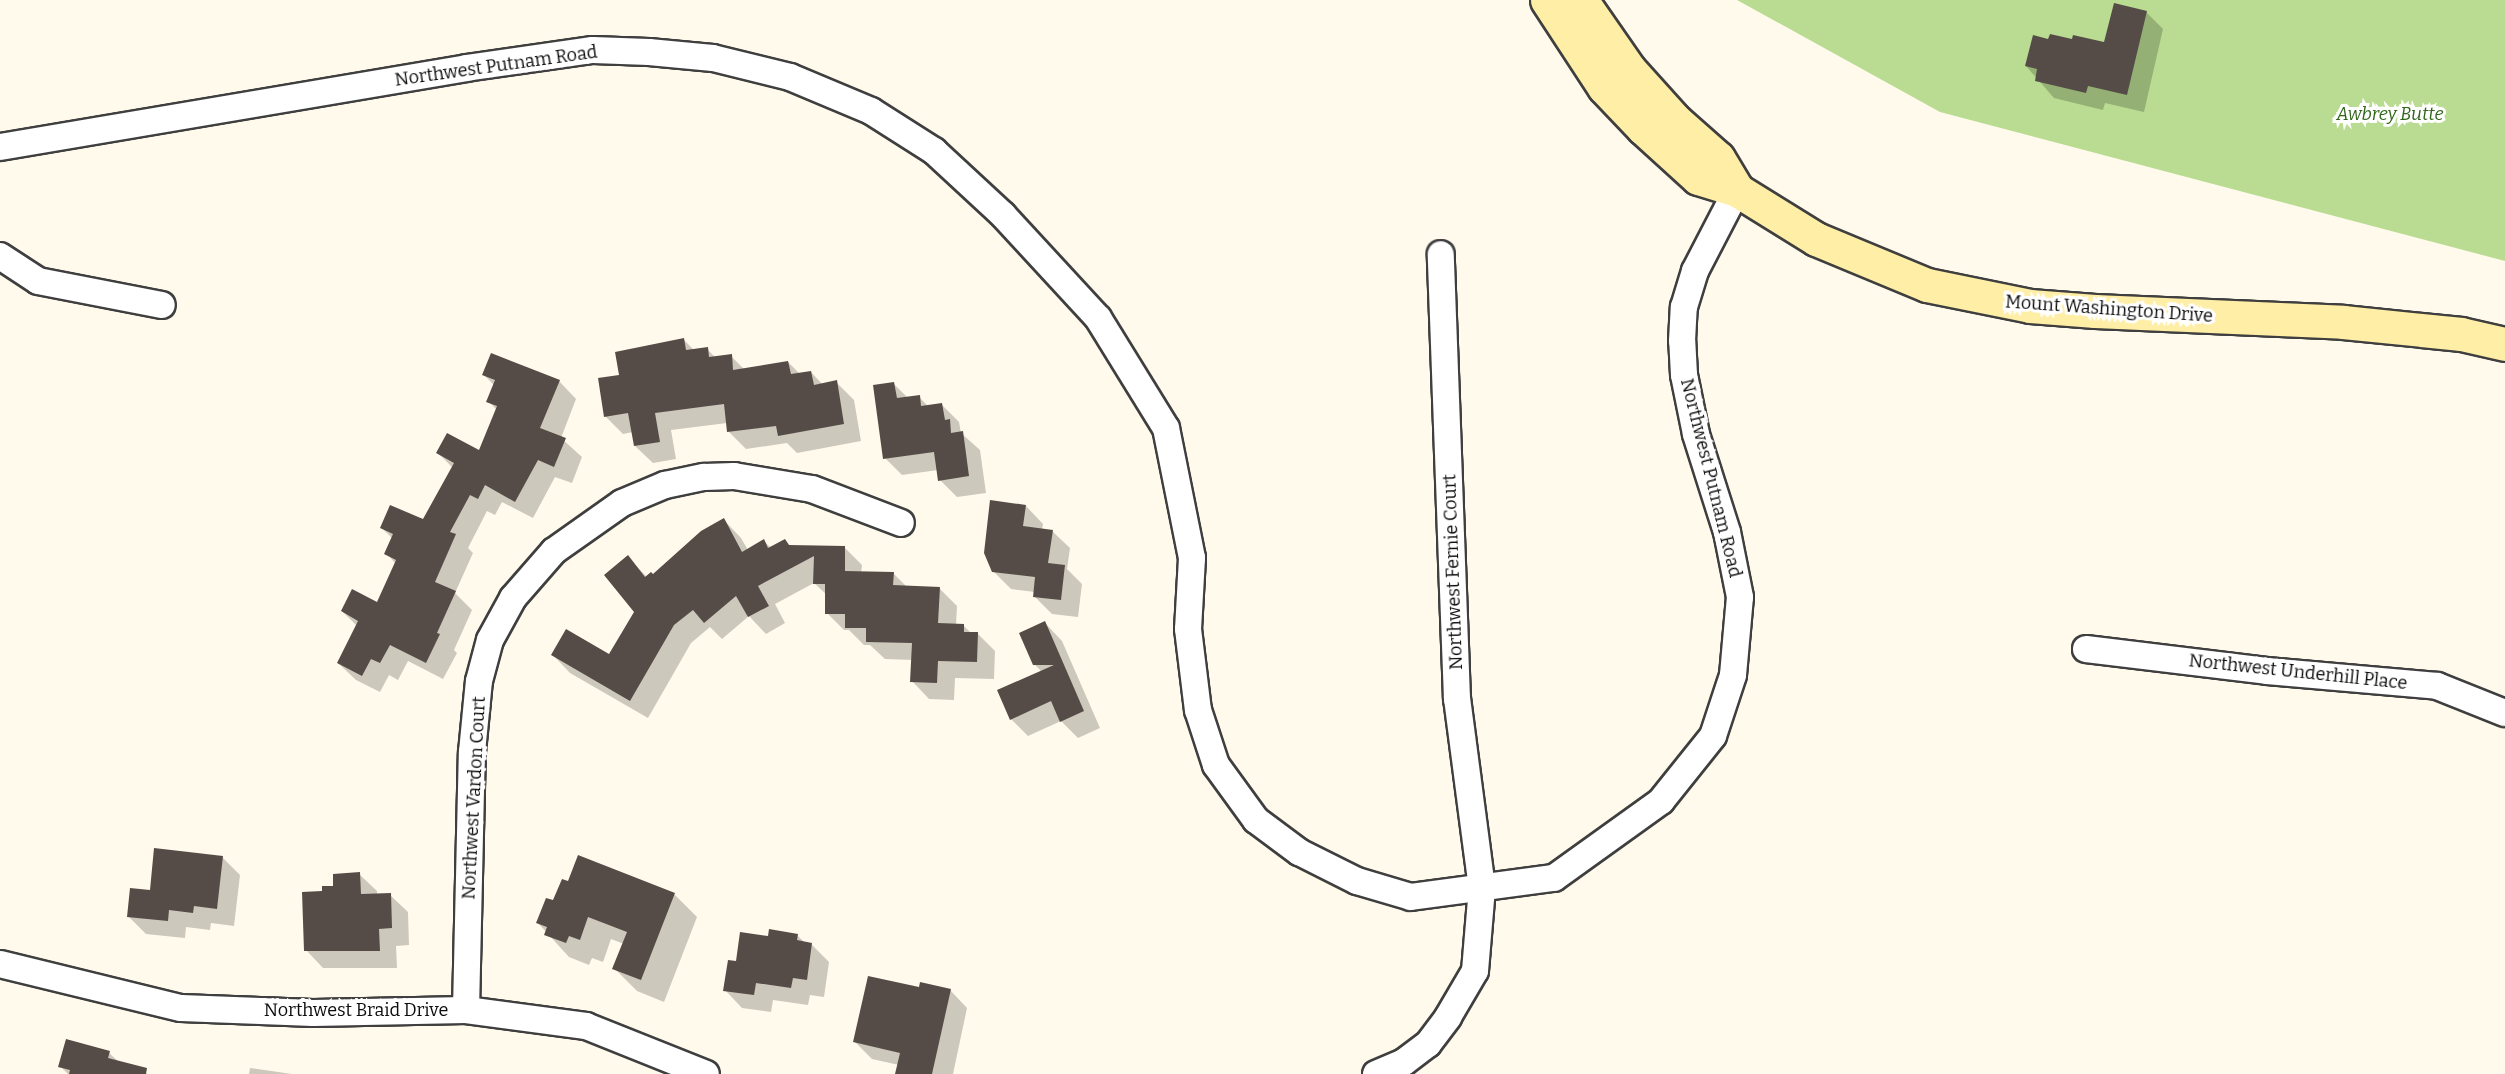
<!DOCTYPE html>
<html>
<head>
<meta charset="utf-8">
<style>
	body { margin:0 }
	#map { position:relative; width:2505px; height:1074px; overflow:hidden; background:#fffaeb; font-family:Bitter,serif }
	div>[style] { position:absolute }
	.forest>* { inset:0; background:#b9dc92 }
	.shadow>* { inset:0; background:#0003 }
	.building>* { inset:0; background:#554c48 }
	.roads { filter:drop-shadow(2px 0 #3f3f3f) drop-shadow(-2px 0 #3f3f3f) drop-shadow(0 2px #3f3f3f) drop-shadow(0 -2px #3f3f3f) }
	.street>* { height:26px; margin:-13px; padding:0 13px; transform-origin:13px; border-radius:13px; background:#fff }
	.secondary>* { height:33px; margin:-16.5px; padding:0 16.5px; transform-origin:16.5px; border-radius:16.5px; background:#ffeea6 }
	span { translate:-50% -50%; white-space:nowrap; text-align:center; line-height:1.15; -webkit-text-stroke:6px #fff; paint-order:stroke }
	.street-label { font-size:18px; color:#0c0c0c }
	.park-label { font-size:18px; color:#30661a; font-style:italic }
</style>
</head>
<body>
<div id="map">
	<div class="forest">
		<i style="clip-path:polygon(1737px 0,2505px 0,2505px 261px,1940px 112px)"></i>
	</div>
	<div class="shadow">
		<i style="clip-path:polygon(2146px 12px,2163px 29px,2144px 112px,2105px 103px,2103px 110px,2054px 98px,2026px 66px,2050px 40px,2105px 44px)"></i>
		<i style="clip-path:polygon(684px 340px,694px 350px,707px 349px,716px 358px,731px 356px,745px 370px,788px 362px,800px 374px,811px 372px,823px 385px,836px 382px,854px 400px,861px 441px,797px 453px,787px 443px,746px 449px,728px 431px,727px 423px,671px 430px,676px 459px,653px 463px,635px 446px,633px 432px,623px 434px,605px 416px,620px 376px)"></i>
		<i style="clip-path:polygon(484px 375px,559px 381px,576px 399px,561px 438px,582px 457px,572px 483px,555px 477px,533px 518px,502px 502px,495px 515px,487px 511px,468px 548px,473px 553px,455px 593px,472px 610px,454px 650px,457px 653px,443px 679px,408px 661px,398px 680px,389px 675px,380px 692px,356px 680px,338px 663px,357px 626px,342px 611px,377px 604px,396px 564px,386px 553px,392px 538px,381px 527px,424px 521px,453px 468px,438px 453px,480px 452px,497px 410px,488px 401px,494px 385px)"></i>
		<i style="clip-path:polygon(894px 384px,908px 398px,919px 397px,929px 407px,942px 405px,959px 422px,961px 433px,980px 450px,986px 493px,957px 497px,940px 480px,938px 470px,902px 475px,885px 458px)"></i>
		<i style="clip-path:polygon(1026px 506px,1043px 524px,1042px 530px,1052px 531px,1070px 548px,1067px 569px,1082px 584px,1078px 617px,1052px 614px,1034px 596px,1035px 592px,1011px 589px,993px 571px)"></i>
		<i style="clip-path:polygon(724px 520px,741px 538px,748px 550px,764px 541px,771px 548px,785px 541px,791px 547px,844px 547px,862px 565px,861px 573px,893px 573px,907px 587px,940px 589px,957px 606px,956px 625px,963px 625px,971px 633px,978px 634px,995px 651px,994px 679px,955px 678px,954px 700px,929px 699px,912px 681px,913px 660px,885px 659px,870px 645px,864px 645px,849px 630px,844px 630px,827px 613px,827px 595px,814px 583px,775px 604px,785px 623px,766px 634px,749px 616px,722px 639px,710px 627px,691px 643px,648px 718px,570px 673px,553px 655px,610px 656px,636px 611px,627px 557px,647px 577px,653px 576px)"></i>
		<i style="clip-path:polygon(1045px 623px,1062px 641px,1100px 728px,1078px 738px,1061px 721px,1028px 736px,1011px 719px,1042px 672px,1034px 664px)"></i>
		<i style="clip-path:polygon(222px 857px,240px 875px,234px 926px,211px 923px,210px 930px,186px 927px,185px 938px,146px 934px,128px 916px,151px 892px)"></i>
		<i style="clip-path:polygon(359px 874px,377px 891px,377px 895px,390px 895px,408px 912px,409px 945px,396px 946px,397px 968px,323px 968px,306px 950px,324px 893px)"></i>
		<i style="clip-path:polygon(674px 894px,697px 917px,664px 1002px,637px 991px,614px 968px,624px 944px,611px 939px,603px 962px,592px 958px,589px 965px,569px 957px,538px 923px,554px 902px)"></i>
		<i style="clip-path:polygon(797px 935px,805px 943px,811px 944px,829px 962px,824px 997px,810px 995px,808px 1005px,773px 1000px,771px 1012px,742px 1008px,725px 990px,737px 963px,769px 938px)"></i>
		<i style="clip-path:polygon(920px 989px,950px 990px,967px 1008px,953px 1074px,898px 1074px,899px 1065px,872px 1059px,855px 1042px)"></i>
		<i style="clip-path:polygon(109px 1053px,119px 1062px,141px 1068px,147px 1074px,68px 1074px,60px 1066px)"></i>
		<i style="clip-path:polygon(250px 1068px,292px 1074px,249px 1074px)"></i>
	</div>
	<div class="building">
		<i style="clip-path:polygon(2114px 3px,2147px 11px,2127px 95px,2088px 86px,2086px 93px,2035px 81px,2037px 69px,2025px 66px,2033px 35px,2048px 39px,2050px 34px,2072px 39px,2073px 35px,2104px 42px)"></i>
		<i style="clip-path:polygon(684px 338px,686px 350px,708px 347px,709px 357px,732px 354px,733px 370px,788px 361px,791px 374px,811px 371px,814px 385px,837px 380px,844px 424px,778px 436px,776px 426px,727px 432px,724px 404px,655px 413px,660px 442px,634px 446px,628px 413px,604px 417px,598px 378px,619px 375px,615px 352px)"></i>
		<i style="clip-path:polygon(491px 353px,560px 380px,540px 428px,566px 438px,554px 467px,538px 460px,515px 502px,485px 485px,478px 499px,470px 495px,450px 532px,456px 534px,435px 582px,456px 591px,437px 633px,440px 634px,426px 663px,390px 645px,380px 663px,371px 659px,362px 676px,337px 663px,358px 621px,341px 611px,352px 589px,377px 602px,396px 560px,384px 554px,393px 534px,380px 528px,390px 505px,423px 519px,454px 463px,436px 453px,447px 433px,479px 450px,497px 406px,486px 402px,495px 380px,482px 375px)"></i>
		<i style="clip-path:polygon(894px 382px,897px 398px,920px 395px,921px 406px,942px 403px,945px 420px,950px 419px,951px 433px,963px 431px,969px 476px,938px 481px,934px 452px,883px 459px,873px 385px)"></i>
		<i style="clip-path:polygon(990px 500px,1026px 505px,1023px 526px,1053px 530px,1048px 563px,1065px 565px,1061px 600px,1033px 597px,1035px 577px,992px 572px,984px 553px)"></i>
		<i style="clip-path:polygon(724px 518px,742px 552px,764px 539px,768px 548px,785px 539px,789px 545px,845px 546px,845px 571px,894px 572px,893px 585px,940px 587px,938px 623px,964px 624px,964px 632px,978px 632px,977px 662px,938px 661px,937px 683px,910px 682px,912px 643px,866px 642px,866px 628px,845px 628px,845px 614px,825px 614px,825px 584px,813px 584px,814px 556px,758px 586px,769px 606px,748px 617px,736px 596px,704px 623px,693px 610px,674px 625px,630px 701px,551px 655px,566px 629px,609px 654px,634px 612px,604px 575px,628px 555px,645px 577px,651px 572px,653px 574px,701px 531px)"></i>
		<i style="clip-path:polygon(1045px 621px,1084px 711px,1060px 722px,1051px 701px,1010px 720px,997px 690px,1054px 665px,1033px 665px,1019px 633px)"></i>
		<i style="clip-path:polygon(154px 848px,223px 856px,217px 909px,194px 906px,193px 913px,169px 910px,168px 921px,127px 917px,130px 888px,150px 890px)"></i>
		<i style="clip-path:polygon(578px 855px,675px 893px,641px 980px,612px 969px,627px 932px,588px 917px,580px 940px,569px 936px,566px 943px,544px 935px,547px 927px,536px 923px,546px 898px,553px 900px,562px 879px,568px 881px)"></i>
		<i style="clip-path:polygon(360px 872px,361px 894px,391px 893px,392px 928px,379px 929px,380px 951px,304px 951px,302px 892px,322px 891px,322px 886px,333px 886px,333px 874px)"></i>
		<i style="clip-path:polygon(769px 929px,798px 934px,797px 940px,812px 943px,807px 980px,793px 978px,791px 988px,756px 983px,754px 995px,723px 991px,728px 960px,736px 961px,740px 932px,768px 936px)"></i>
		<i style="clip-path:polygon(868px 976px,919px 987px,920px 982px,951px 989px,932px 1074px,895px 1074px,900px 1053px,853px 1042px)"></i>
		<i style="clip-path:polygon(66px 1039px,110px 1051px,108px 1058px,147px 1068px,146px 1074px,69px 1074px,70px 1070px,58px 1067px)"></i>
	</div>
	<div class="roads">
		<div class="street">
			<i style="left:0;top:147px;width:473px;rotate:-9.6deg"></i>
			<i style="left:466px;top:68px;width:128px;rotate:-8.1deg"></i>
			<i style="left:593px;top:50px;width:56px;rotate:2deg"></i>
			<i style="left:649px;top:52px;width:64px;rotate:5.4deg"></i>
			<i style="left:713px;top:58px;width:79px;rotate:13.9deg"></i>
			<i style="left:790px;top:77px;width:88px;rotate:22.8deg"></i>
			<i style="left:871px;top:111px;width:75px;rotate:32.4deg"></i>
			<i style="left:934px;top:151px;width:94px;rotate:42.8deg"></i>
			<i style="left:1003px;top:215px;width:140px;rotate:47.3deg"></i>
			<i style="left:1098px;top:318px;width:129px;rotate:58.3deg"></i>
			<i style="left:1166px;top:428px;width:133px;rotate:78.7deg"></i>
			<i style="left:1192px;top:558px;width:71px;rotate:93.2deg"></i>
			<i style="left:1188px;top:629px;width:82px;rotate:83deg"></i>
			<i style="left:1198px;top:710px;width:58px;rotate:71.9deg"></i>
			<i style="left:1216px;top:765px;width:68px;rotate:54deg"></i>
			<i style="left:1256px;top:820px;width:54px;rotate:36.7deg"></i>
			<i style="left:1299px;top:852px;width:65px;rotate:26.6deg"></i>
			<i style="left:1357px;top:881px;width:56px;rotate:16.5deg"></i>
			<i style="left:1411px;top:897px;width:144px;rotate:-7.6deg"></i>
			<i style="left:1554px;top:878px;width:132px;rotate:-35.7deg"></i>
			<i style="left:1661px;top:801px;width:83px;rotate:-51.3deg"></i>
			<i style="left:1713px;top:736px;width:64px;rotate:-71.8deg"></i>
			<i style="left:1733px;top:675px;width:78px;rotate:-84.9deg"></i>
			<i style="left:1740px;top:597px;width:66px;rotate:-101.3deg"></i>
			<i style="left:1727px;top:532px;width:103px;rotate:-107.6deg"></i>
			<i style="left:1696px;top:434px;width:60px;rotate:-101.5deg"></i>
			<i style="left:1684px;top:375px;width:34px;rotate:-93deg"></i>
			<i style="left:1682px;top:341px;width:34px;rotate:-87deg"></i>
			<i style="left:1684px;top:307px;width:38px;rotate:-73deg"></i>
			<i style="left:1695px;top:271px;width:91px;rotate:-62.6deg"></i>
			<i style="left:0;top:256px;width:45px;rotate:33.3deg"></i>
			<i style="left:38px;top:281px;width:126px;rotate:11deg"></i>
			<i style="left:2086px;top:649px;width:182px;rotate:6.9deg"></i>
			<i style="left:2267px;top:671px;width:171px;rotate:5deg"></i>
			<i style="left:2437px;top:686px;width:73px;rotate:21.7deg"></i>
			<i style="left:0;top:964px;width:186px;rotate:13.7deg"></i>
			<i style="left:181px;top:1008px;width:132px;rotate:2.2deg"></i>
			<i style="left:313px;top:1013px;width:153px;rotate:-1.1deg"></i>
			<i style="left:466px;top:1010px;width:121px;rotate:7.6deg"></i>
			<i style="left:586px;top:1026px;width:129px;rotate:21.8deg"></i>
			<i style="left:466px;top:1010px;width:258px;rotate:-88.7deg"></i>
			<i style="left:472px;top:752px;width:71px;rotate:-84.4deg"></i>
			<i style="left:479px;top:681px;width:42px;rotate:-75deg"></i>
			<i style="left:490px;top:640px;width:48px;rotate:-61.3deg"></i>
			<i style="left:513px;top:598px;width:62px;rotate:-48.9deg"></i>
			<i style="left:554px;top:551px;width:83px;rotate:-35.2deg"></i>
			<i style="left:622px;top:503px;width:47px;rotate:-22.7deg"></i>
			<i style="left:665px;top:485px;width:40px;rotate:-12deg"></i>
			<i style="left:704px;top:477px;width:30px;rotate:-2deg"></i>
			<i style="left:734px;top:476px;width:79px;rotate:9.5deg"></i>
			<i style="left:812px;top:489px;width:95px;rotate:20.9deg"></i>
			<i style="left:1376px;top:1074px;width:30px;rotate:-23deg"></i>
			<i style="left:1404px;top:1062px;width:30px;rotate:-37deg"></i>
			<i style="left:1428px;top:1044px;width:34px;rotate:-53deg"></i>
			<i style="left:1448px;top:1017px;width:53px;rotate:-59.6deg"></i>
			<i style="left:1475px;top:971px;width:83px;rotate:-85.2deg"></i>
			<i style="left:1482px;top:888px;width:191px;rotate:-97.5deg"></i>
			<i style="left:1457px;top:699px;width:445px;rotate:-92.1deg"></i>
		</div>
		<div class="secondary">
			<i style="left:1547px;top:0;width:104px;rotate:56.8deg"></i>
			<i style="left:1604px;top:87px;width:57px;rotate:46.4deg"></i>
			<i style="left:1643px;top:128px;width:74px;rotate:42.3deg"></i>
			<i style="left:1698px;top:178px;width:41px;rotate:17.1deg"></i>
			<i style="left:1737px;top:190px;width:93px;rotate:31.8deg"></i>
			<i style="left:1816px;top:239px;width:120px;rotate:22.5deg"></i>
			<i style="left:1927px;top:285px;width:105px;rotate:11.5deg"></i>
			<i style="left:2030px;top:306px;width:65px;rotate:4.4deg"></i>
			<i style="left:2095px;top:311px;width:248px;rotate:2.5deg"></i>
			<i style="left:2343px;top:322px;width:119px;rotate:5.8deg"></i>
			<i style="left:2461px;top:334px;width:45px;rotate:12.8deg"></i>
			<i style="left:1581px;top:0;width:84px;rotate:55.2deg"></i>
			<i style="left:1629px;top:69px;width:69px;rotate:48deg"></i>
			<i style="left:1675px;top:120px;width:57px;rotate:41.5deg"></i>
			<i style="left:1718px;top:158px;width:37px;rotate:59deg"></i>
		</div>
	</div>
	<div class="street-label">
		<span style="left:496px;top:66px;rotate:-8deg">Northwest Putnam Road</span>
		<span style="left:2109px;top:309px;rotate:4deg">Mount Washington Drive</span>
		<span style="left:1711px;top:478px;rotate:76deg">Northwest Putnam Road</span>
		<span style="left:1453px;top:572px;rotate:-92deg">Northwest Fernie Court</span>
		<span style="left:2298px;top:672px;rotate:6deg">Northwest Underhill Place</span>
		<span style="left:474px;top:798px;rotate:-87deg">Northwest Vardon Court</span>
		<span style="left:356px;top:1010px">Northwest Braid Drive</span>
	</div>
	<div class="park-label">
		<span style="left:2390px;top:114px">Awbrey Butte</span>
	</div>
</div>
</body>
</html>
